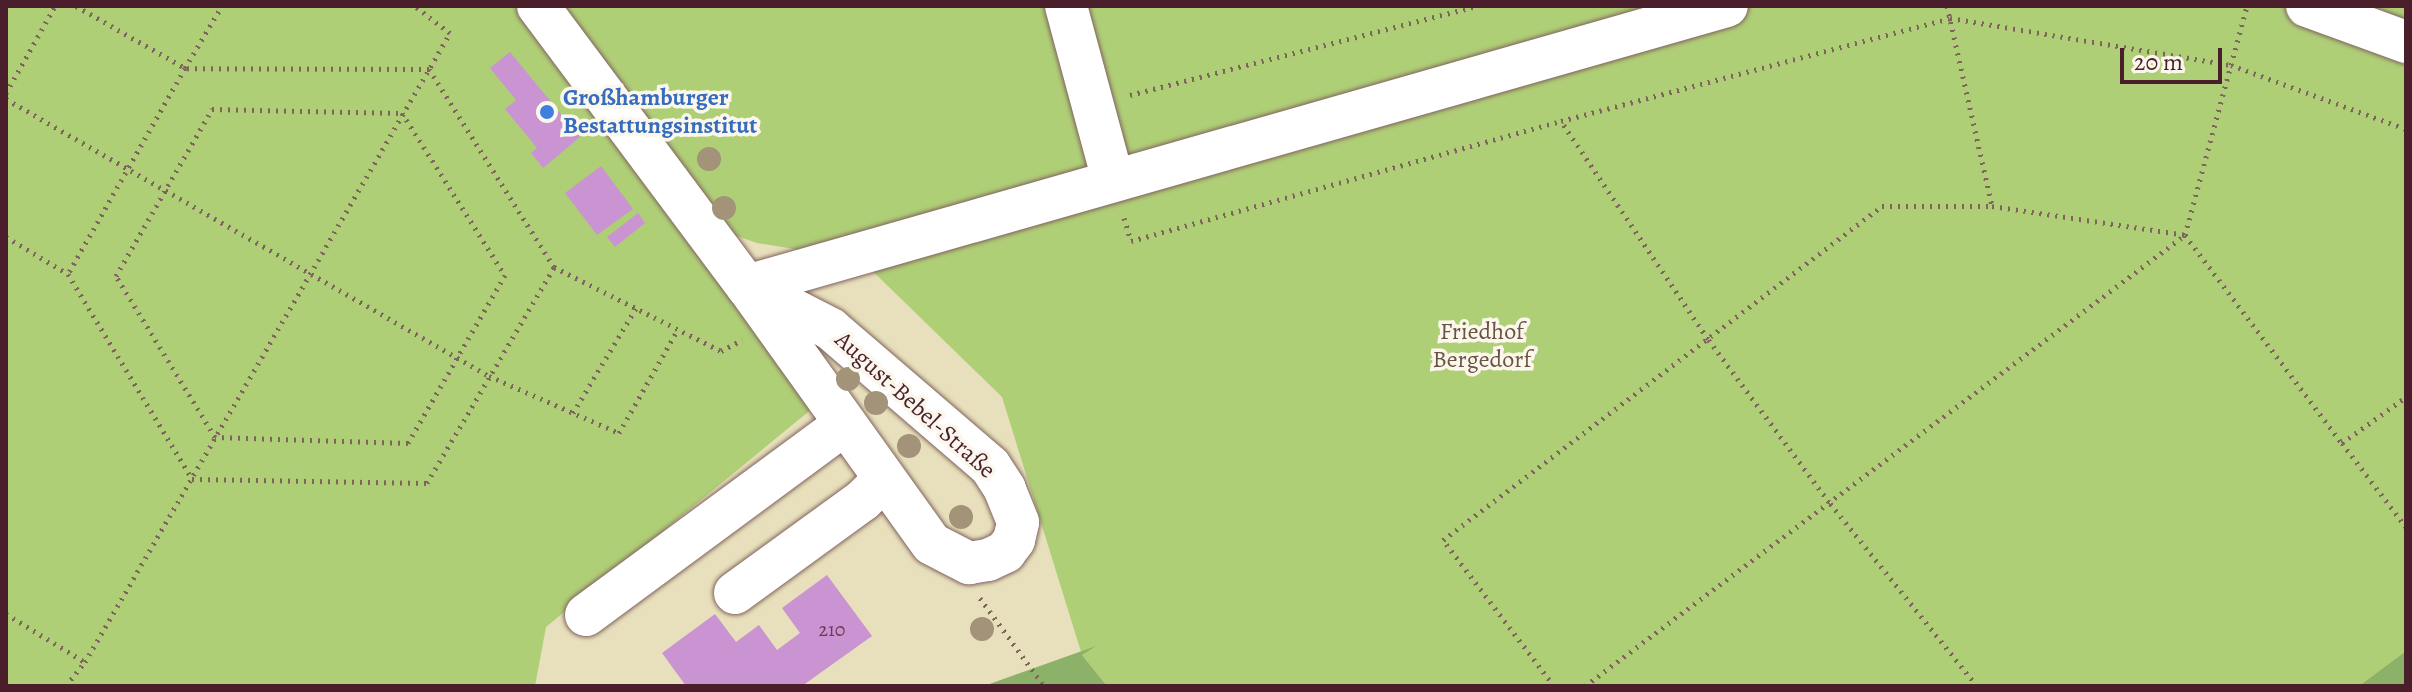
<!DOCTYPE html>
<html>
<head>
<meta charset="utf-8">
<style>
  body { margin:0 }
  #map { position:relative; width:2412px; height:692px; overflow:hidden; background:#e8e0bc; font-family:Alegreya,serif }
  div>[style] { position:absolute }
  .green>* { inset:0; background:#afcf77 }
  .forest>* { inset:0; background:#8bb268 }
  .building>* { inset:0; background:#ca93d1 }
  .path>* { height:5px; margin-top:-2.5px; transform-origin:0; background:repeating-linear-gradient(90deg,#81635e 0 2px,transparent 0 8px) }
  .roads { filter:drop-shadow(0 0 2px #81635e) drop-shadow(0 0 2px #81635e) }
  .minor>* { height:42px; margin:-21px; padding:0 21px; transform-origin:21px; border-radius:21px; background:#fff }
  .trees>* { width:24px; height:24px; margin:-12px; border-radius:50%; background:#a29379 }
  .dots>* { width:22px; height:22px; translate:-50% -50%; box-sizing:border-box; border:4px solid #fbf7ec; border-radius:50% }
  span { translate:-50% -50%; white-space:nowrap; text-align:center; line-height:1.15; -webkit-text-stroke:7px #fbf7ec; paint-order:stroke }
  .number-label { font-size:20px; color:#6a3c54 }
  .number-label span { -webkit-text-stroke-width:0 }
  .shop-label { font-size:24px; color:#366cbe; font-weight:700 }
  .left { translate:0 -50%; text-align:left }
  .park-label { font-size:24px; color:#685442 }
  .street-label { font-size:24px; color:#4a1f2b }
  .frame { position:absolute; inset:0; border:8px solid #4a1f2b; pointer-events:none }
  .scale { position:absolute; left:2120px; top:48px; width:102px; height:36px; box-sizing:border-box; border:4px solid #4a1f2b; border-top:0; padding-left:10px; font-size:24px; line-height:28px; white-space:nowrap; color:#4a1f2b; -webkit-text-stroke:6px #fbf7ec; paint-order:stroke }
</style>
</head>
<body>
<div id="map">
  <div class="green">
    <div style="clip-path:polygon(6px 6px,518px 6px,813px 408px,546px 627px,535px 686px,6px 686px)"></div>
    <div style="clip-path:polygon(558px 6px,2406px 6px,2406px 651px,2359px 686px,1107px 686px,1082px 655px,1002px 397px,855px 254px,819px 253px,757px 243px,725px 232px)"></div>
  </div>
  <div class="forest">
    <div style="clip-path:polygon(1096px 646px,1082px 655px,1107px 686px,984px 686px)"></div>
    <div style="clip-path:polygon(2406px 651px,2406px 686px,2359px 686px)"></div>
  </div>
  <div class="building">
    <div style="clip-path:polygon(510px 52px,580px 137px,543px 168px,531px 153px,537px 148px,505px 109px,516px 100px,490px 68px)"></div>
    <div style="clip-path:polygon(601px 166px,633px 209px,597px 235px,565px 193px)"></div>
    <div style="clip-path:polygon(638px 213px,645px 223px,615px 247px,607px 237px)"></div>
    <div style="clip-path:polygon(827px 575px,872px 636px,802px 686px,686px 686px,662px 653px,715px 614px,736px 642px,759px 625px,777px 650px,800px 633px,782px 608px)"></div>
  </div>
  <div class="path">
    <div style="left:76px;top:6px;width:125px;rotate:29.6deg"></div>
    <div style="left:185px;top:68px;width:72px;rotate:-59.2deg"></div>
    <div style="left:1947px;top:6px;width:205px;rotate:77.3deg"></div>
    <div style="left:6px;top:93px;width:100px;rotate:-60.6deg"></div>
    <div style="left:1130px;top:95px;width:358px;rotate:-14.4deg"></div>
    <div style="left:6px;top:99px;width:557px;rotate:29.83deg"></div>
    <div style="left:489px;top:376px;width:142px;rotate:23.7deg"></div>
    <div style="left:619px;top:433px;width:120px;rotate:-60.4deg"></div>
    <div style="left:212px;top:109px;width:190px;rotate:1.2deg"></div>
    <div style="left:402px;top:113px;width:192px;rotate:57.6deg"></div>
    <div style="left:505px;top:275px;width:194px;rotate:120deg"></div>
    <div style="left:408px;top:443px;width:193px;rotate:-178.2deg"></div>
    <div style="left:215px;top:437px;width:189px;rotate:-121.6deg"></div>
    <div style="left:116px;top:276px;width:193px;rotate:-60.1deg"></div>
    <div style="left:1124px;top:218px;width:24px;rotate:73deg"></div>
    <div style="left:1131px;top:241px;width:446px;rotate:-15.6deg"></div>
    <div style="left:6px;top:237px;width:72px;rotate:30.8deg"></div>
    <div style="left:68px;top:274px;width:240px;rotate:58.8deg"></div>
    <div style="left:192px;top:479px;width:235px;rotate:1deg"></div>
    <div style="left:427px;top:483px;width:251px;rotate:-59.5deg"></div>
    <div style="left:554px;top:267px;width:234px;rotate:-122.3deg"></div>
    <div style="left:429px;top:69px;width:244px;rotate:-179.8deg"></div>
    <div style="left:185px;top:68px;width:237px;rotate:119.6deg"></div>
    <div style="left:554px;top:267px;width:187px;rotate:26.7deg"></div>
    <div style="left:721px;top:351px;width:24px;rotate:-28deg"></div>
    <div style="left:573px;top:413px;width:122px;rotate:-59deg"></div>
    <div style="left:2342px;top:443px;width:106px;rotate:52.7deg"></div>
    <div style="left:980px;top:598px;width:109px;rotate:54deg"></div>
    <div style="left:6px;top:614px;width:92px;rotate:31.3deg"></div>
    <div style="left:66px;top:686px;width:31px;rotate:-52deg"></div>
    <div style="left:85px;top:662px;width:727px;rotate:-59.87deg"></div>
    <div style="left:450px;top:33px;width:44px;rotate:-142.4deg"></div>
    <div style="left:1554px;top:686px;width:183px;rotate:-127.2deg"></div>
    <div style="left:1443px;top:540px;width:552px;rotate:-37.26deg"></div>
    <div style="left:1882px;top:206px;width:110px"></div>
    <div style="left:1992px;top:206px;width:195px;rotate:8.5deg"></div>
    <div style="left:2185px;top:235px;width:261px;rotate:53deg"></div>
    <div style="left:2342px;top:443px;width:79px;rotate:-35.7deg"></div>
    <div style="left:1585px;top:686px;width:751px;rotate:-36.93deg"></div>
    <div style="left:2185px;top:235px;width:176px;rotate:-74.9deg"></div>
    <div style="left:2231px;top:65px;width:186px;rotate:20.1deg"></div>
    <div style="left:1977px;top:686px;width:236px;rotate:-128.8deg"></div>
    <div style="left:1829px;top:502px;width:203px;rotate:-126.6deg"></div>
    <div style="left:1708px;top:339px;width:263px;rotate:-124deg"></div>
    <div style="left:1561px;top:121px;width:402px;rotate:-14.8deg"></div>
    <div style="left:1950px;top:18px;width:285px;rotate:9.5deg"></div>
    <div style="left:2231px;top:65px;width:61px;rotate:-74.8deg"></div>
  </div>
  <div class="roads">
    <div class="minor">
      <div style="left:538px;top:6px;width:349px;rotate:53.3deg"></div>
      <div style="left:747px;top:286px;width:317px;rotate:54.4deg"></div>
      <div style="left:932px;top:544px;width:42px;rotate:27.2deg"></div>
      <div style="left:969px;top:563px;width:19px;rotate:-9deg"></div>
      <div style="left:988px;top:560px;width:19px;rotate:-25deg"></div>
      <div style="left:1005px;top:552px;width:15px;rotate:-53deg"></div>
      <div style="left:1014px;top:540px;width:18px;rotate:-77deg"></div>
      <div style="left:1018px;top:522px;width:35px;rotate:-112deg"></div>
      <div style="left:1005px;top:489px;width:27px;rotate:-123deg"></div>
      <div style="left:990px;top:466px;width:210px;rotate:-139.3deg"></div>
      <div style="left:831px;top:329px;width:94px;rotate:-152.9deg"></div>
      <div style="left:1066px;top:6px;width:180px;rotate:74.9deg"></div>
      <div style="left:2307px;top:6px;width:105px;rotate:20deg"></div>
      <div style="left:747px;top:286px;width:1019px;rotate:-15.95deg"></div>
      <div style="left:735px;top:593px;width:158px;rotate:-36deg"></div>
      <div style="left:863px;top:500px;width:30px;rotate:-45deg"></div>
      <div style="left:586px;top:615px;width:322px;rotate:-36.4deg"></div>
    </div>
  </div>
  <div class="trees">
    <div style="left:709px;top:159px"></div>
    <div style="left:724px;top:208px"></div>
    <div style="left:848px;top:379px"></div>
    <div style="left:876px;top:403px"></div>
    <div style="left:909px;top:446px"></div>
    <div style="left:961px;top:517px"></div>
    <div style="left:982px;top:629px"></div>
  </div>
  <div class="dots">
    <div style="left:547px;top:112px;background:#3f7fe0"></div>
  </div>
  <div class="number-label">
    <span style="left:832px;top:629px">210</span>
  </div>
  <div class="shop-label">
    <span class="left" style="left:563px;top:112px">Großhamburger<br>Bestattungsinstitut</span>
  </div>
  <div class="park-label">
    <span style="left:1482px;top:346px">Friedhof<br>Bergedorf</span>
  </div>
  <div class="street-label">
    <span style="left:915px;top:405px;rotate:42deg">August-Bebel-Straße</span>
  </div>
  <div class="frame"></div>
  <div class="scale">20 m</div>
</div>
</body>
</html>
